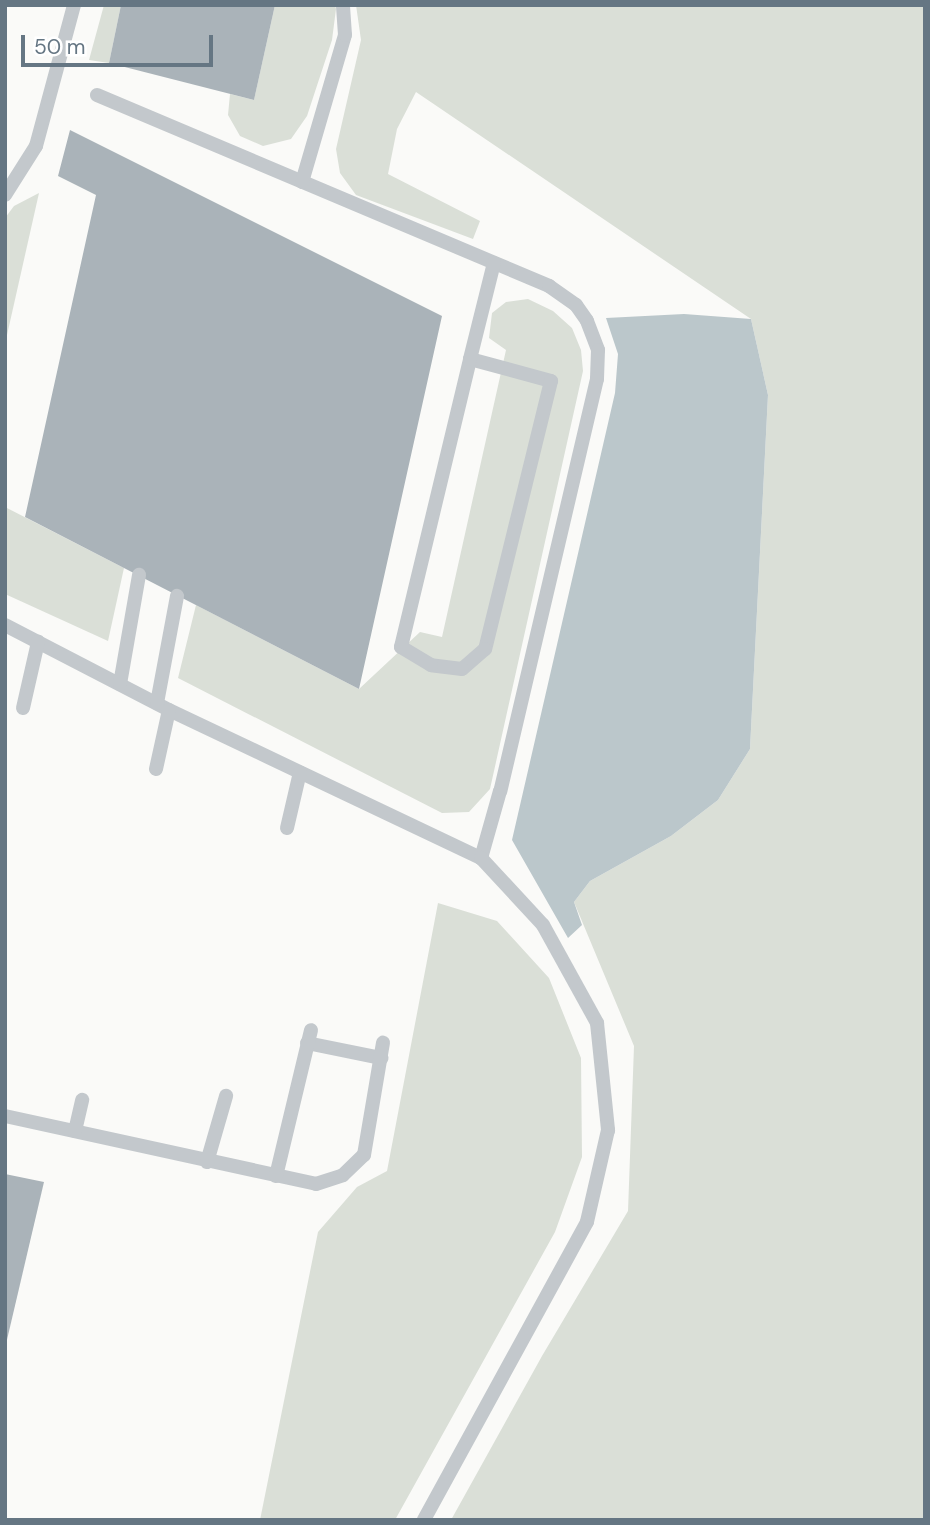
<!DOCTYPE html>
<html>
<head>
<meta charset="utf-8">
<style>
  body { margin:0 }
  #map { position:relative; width:930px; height:1525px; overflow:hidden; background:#fafaf8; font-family:"DM Sans",sans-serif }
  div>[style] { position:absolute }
  .green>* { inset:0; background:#dadfd7 }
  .water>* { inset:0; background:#bbc7cb }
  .building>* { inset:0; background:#aab3b9 }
  .service>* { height:14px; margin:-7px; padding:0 7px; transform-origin:7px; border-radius:7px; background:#c3c8cc }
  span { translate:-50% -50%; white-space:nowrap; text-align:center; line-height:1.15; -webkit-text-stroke:7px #fff; paint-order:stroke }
  .frame { position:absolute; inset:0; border:7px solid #657683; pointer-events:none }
  .scale { position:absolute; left:21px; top:35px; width:192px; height:32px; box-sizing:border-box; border:4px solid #657683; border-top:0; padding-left:9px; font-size:21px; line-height:24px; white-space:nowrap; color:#657683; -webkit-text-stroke:5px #fff; paint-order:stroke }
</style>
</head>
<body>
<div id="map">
  <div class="green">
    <div style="clip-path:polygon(104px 5px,121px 5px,109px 63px,89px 60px)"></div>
    <div style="clip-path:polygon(275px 5px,335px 5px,336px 9px,332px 40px,307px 116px,291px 139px,263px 146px,240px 136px,228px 115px,230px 94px,254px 100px)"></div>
    <div style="clip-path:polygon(356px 5px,925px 5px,925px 1520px,451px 1520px,542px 1356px,628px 1211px,634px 1046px,574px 902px,590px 881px,671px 836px,718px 800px,750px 749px,768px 395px,751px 319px,416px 92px,397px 129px,388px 174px,480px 221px,473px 239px,356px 195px,340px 173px,336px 149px,361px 40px)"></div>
    <div style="clip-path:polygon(39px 193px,5px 344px,5px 218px,14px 206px)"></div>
    <div style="clip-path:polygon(528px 299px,553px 311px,572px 328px,581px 350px,583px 371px,490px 789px,469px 812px,442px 813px,178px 678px,196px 605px,359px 689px,420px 632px,442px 637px,506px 350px,489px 338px,492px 313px,506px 302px)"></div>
    <div style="clip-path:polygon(5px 507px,124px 568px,108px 641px,5px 594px)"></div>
    <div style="clip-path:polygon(438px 903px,497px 921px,549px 978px,581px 1058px,582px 1157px,555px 1232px,395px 1520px,260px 1520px,318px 1232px,357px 1187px,387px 1171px)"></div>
  </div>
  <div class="water">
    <div style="clip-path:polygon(684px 314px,751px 319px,768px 395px,750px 749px,718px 800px,671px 836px,590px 881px,574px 902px,582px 925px,568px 938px,512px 840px,615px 393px,618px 354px,606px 318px)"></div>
  </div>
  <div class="building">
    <div style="clip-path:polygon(121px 5px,275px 5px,254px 100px,109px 63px)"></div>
    <div style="clip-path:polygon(70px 130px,442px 316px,359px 689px,25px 517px,96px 195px,58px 176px)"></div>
    <div style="clip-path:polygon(5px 1174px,44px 1182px,6px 1344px,5px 1344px)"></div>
  </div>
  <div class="service">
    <div style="left:97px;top:95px;width:491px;rotate:22.9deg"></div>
    <div style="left:549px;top:286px;width:33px;rotate:35deg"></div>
    <div style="left:576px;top:305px;width:19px;rotate:55deg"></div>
    <div style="left:587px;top:321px;width:31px;rotate:69deg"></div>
    <div style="left:598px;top:350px;width:29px;rotate:92deg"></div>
    <div style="left:597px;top:379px;width:423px;rotate:103.2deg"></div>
    <div style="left:500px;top:791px;width:70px;rotate:105.8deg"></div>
    <div style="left:302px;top:182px;width:153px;rotate:-73.7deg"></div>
    <div style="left:345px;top:35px;width:30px;rotate:-94deg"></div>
    <div style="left:5px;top:195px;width:58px;rotate:-57.7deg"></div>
    <div style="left:36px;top:146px;width:146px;rotate:-74.9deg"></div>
    <div style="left:470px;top:359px;width:84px;rotate:15.2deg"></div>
    <div style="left:551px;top:381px;width:276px;rotate:103.8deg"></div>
    <div style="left:485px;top:649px;width:30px;rotate:139deg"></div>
    <div style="left:462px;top:669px;width:31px;rotate:-173deg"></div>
    <div style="left:431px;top:665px;width:35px;rotate:-149deg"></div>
    <div style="left:401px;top:647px;width:296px;rotate:-76.5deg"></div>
    <div style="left:470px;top:359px;width:99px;rotate:-76deg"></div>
    <div style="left:5px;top:625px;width:185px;rotate:27.4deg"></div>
    <div style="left:169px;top:710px;width:345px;rotate:25.4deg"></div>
    <div style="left:481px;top:858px;width:91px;rotate:47.2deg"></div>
    <div style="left:543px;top:925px;width:112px;rotate:61.1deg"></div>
    <div style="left:597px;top:1023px;width:108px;rotate:84.1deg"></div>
    <div style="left:608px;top:1130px;width:94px;rotate:102.9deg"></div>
    <div style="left:587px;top:1222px;width:340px;rotate:118.7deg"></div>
    <div style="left:120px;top:684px;width:111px;rotate:-80.1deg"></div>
    <div style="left:157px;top:703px;width:109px;rotate:-79.4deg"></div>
    <div style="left:23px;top:708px;width:68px;rotate:-77.2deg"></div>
    <div style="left:156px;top:769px;width:60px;rotate:-77.6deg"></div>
    <div style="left:287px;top:828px;width:57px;rotate:-76.9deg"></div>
    <div style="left:307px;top:1043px;width:76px;rotate:11.5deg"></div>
    <div style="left:5px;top:1116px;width:318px;rotate:12.3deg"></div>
    <div style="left:316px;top:1184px;width:28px;rotate:-18deg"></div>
    <div style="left:343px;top:1175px;width:29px;rotate:-44deg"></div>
    <div style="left:364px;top:1155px;width:114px;rotate:-80.4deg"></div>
    <div style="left:75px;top:1131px;width:32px;rotate:-77deg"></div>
    <div style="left:207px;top:1162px;width:69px;rotate:-73.9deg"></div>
    <div style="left:276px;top:1176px;width:150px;rotate:-76.5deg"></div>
  </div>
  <div class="frame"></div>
  <div class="scale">50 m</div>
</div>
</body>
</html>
